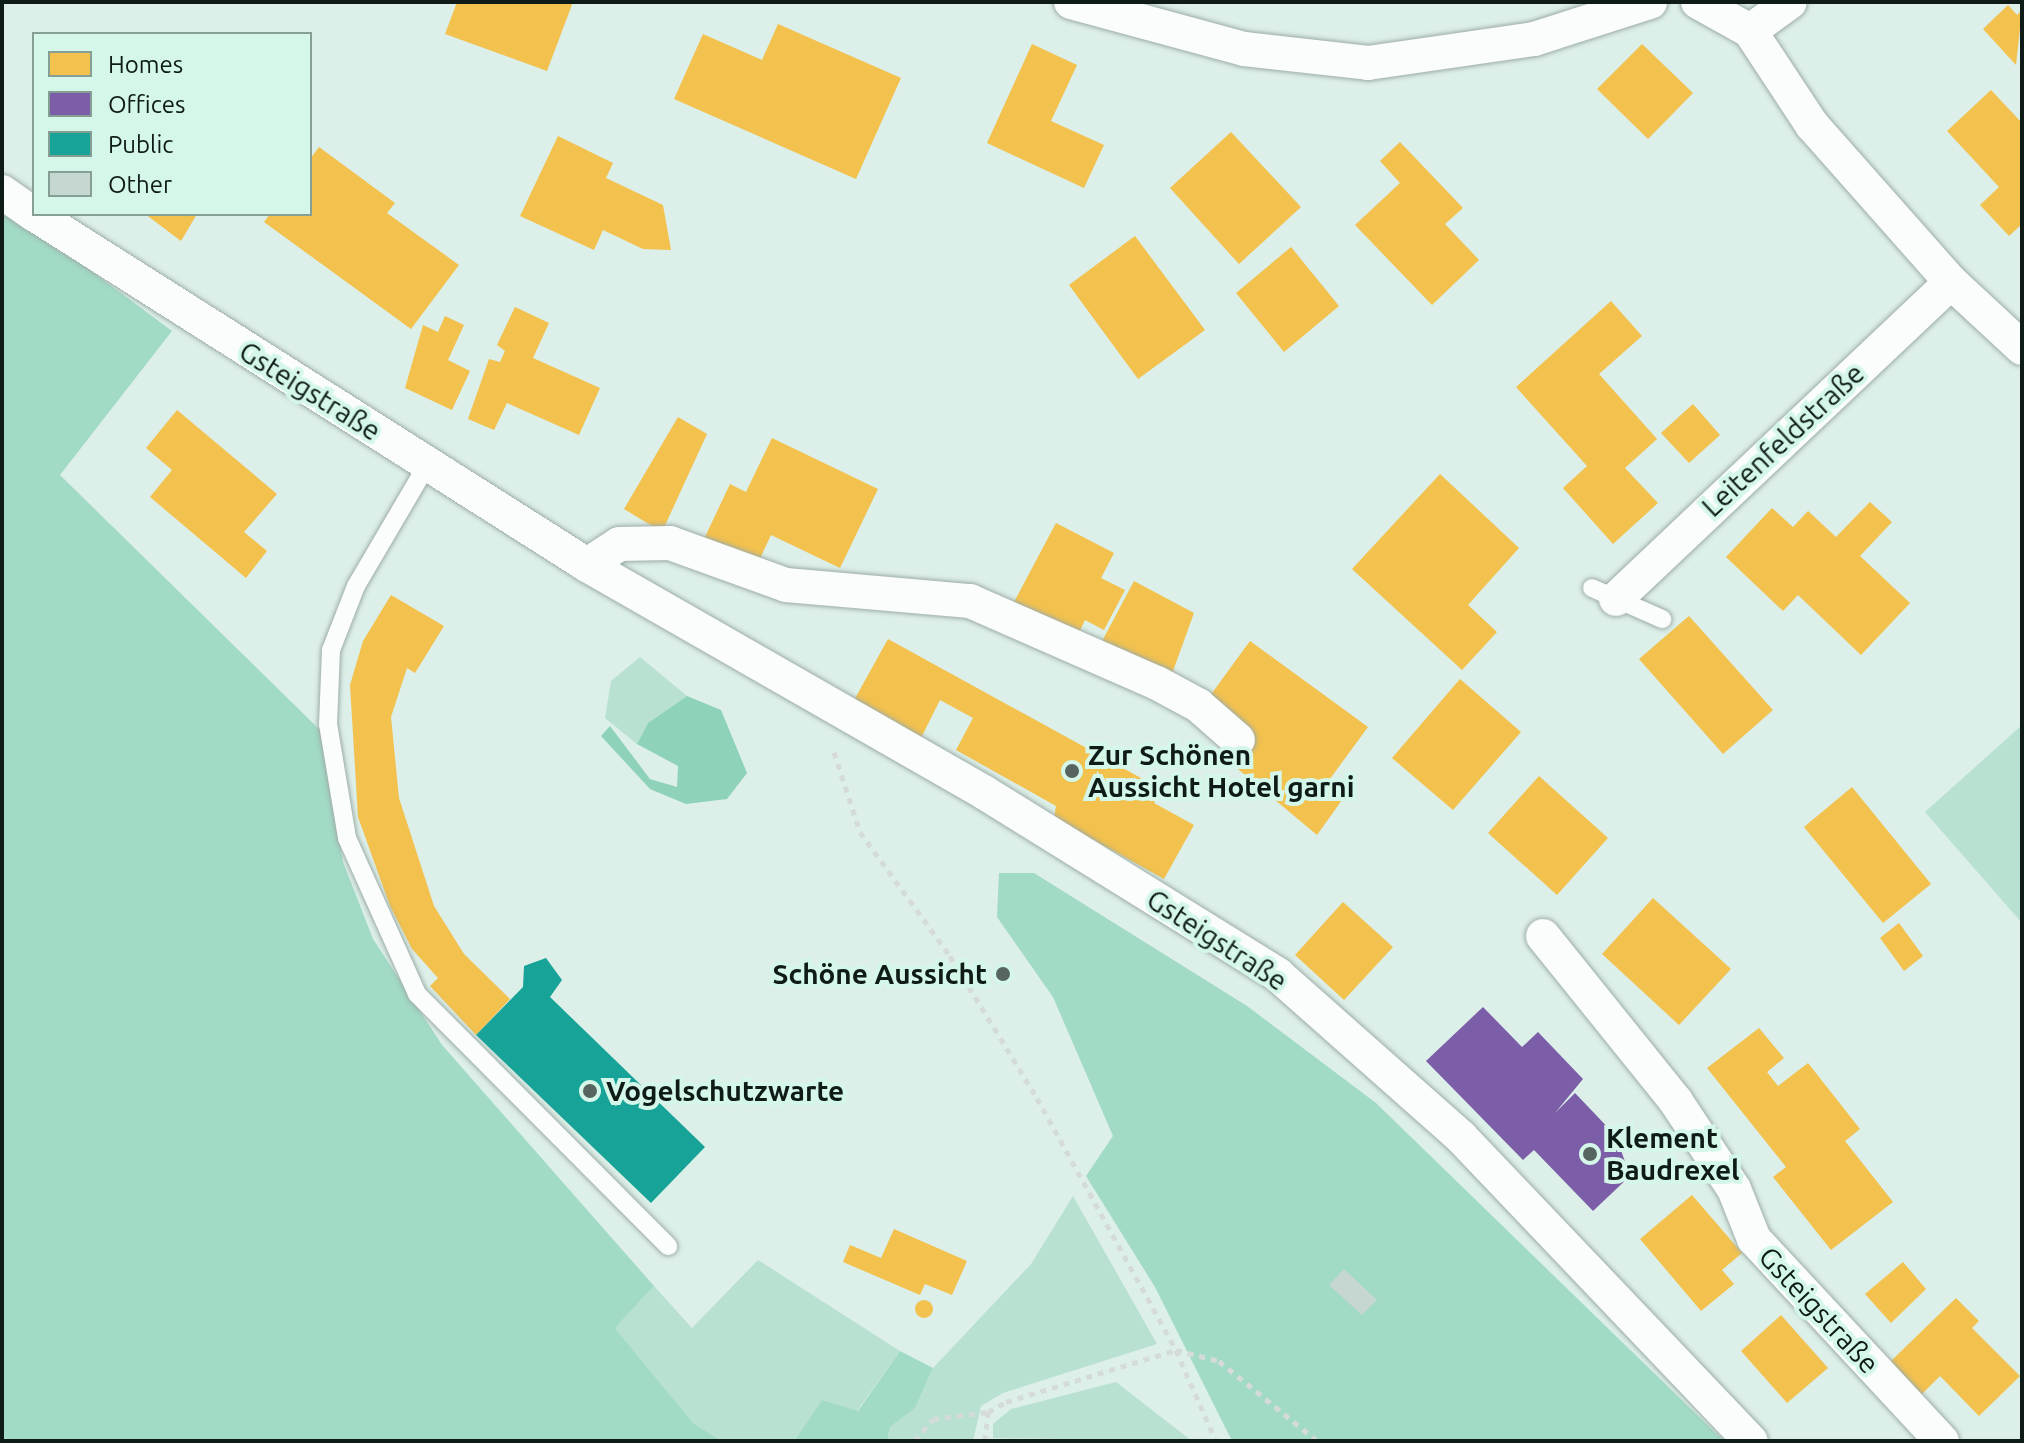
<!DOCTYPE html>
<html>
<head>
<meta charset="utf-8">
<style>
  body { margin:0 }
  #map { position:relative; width:2024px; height:1443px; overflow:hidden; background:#dcefe8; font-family:Ubuntu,sans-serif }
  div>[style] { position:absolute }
  .green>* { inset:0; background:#b9e1d2 }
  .forest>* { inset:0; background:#a1dac5 }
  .water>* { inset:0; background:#8ed2ba }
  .homes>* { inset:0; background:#f2c14e }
  .round { border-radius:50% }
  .offices>* { inset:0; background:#7b5ea7 }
  .public>* { inset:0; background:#17a398 }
  .building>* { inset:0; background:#c6d6d0 }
  .path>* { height:5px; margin-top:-2.5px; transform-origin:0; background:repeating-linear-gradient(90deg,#d5dbd9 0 6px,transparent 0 12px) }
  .roads { filter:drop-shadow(0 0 2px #9eaca7) drop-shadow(0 0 2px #9eaca7) }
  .lane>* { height:18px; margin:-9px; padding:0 9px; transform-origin:9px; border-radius:9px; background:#fafdfc }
  .street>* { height:34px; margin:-17px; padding:0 17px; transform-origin:17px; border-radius:17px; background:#fafdfc }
  .dots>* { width:22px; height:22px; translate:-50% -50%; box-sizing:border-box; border:4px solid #d4f7e9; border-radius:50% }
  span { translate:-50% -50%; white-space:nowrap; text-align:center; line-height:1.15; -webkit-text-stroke:8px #d4f7e9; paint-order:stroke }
  .street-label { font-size:28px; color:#0e1b16 }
  .poi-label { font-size:28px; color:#0e1b16; font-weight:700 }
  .left { translate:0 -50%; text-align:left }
  .right { translate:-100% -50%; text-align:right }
  .frame { position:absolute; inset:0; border:4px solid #0e1b16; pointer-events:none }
  .legend { position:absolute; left:32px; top:32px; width:280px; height:184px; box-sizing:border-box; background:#d4f7e9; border:2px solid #859f95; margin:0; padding:10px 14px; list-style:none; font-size:24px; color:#0e1b16 }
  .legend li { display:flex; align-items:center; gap:16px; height:40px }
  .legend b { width:40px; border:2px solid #859f95 }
</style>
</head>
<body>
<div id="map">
  <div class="green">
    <div style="clip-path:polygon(640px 657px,687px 696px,648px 723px,637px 744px,605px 718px,611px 681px)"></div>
    <div style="clip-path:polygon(2022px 725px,2022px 923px,1925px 812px)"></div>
    <div style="clip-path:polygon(1073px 1196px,1157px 1344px,1003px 1393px,981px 1406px,973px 1441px,887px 1441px,890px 1427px,915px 1408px,933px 1368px,1031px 1264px)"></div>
    <div style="clip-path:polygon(758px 1260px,900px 1351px,857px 1411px,822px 1400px,794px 1441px,722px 1441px,693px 1423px,615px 1328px,654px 1286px,692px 1328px)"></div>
    <div style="clip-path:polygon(1116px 1382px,1192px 1441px,993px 1438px,993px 1424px,1011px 1409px)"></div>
  </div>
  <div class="forest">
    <div style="clip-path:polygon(2px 205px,172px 331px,60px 475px,321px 731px,343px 862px,373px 939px,442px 1045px,654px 1286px,615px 1328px,693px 1423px,722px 1441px,2px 1441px)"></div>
    <div style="clip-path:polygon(999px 873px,1034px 873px,1247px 1006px,1376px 1103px,1724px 1441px,1232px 1441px,1155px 1287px,1086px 1176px,1113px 1136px,1053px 997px,997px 917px)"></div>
    <div style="clip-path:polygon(900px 1351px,933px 1368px,915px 1408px,890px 1427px,887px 1441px,794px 1441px,822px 1400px,858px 1411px)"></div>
  </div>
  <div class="water">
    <div style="clip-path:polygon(687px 696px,721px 710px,747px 773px,727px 799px,686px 804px,650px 789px,601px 736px,610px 726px,650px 779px,677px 787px,678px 766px,637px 744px,648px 723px)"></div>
  </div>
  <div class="homes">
    <div style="clip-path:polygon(457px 2px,573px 2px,547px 71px,445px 34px)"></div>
    <div style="clip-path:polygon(2008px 5px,2017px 15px,2022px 10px,2016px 65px,1983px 29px)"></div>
    <div style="clip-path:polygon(778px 24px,901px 78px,856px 179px,674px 99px,703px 34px,762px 60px)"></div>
    <div style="clip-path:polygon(1032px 44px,1077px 65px,1051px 121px,1104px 145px,1084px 188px,987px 143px)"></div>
    <div style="clip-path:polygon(1642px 44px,1693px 93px,1648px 139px,1597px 89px)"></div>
    <div style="clip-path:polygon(1991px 90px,2022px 123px,2022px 224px,2009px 236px,1980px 205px,1999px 187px,1947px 131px)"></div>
    <div style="clip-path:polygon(1231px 132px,1301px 207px,1239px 264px,1170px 188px)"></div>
    <div style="clip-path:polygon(558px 136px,613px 163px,606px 178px,663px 205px,671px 250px,643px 249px,603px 230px,594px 250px,520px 216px)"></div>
    <div style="clip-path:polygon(1400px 142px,1463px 208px,1445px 224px,1479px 260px,1432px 305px,1355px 225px,1400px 183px,1380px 161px)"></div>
    <div style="clip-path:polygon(319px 147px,395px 203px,387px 213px,459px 265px,411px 329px,264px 222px,270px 214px,310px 214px,310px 159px)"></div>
    <div style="clip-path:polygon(145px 214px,197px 214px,181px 241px)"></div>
    <div style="clip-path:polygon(1135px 236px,1205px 330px,1138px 379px,1069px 285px)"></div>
    <div style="clip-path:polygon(1291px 247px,1339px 306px,1284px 352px,1236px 293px)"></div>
    <div style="clip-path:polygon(1611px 301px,1642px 336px,1599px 374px,1657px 439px,1625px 468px,1658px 503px,1613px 544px,1563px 488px,1587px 466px,1516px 387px)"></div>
    <div style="clip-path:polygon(515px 307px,549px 323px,533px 358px,600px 388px,579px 435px,507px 403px,494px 430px,468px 419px,489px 359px,500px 362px,505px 351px,497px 345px)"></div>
    <div style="clip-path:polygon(445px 316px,464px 325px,448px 360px,470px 371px,452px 410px,405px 388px,423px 325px,438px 332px)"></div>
    <div style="clip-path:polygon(1693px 404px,1720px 435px,1689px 463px,1661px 433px)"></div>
    <div style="clip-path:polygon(177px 410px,277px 494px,244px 532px,267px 551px,246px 578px,150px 497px,172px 470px,146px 448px)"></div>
    <div style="clip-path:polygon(678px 417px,707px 434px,662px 532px,624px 509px)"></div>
    <div style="clip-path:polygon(772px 438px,878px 489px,840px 568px,771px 535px,757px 565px,704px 539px,730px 484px,746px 492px)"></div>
    <div style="clip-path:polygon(1440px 474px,1519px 548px,1468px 605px,1497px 632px,1462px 670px,1352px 569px)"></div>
    <div style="clip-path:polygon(1870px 502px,1892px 522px,1860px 556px,1910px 603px,1861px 655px,1798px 595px,1783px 611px,1726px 557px,1772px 508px,1793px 527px,1808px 511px,1836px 537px)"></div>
    <div style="clip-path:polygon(1056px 523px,1114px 553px,1101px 578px,1125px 590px,1104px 630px,1085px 620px,1078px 635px,1014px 602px)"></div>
    <div style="clip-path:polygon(1134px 581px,1194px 613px,1169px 682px,1100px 645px)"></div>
    <div style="clip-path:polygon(391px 595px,444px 626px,415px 673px,407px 668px,391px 717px,399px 798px,434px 906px,464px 954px,510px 999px,476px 1035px,430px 986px,438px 978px,412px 949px,390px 906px,358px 817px,350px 685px,363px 641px)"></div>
    <div style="clip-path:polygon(1689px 616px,1773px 710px,1723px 754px,1639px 659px)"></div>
    <div style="clip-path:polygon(888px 639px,1161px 789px,1154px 803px,1194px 825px,1164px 879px,1054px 818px,1056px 806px,956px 750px,973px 718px,940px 700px,920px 740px,853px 702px)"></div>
    <div style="clip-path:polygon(1250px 641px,1368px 727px,1324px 787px,1342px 800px,1317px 835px,1232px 764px,1251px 738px,1204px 704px)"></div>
    <div style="clip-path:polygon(1460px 679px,1521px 732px,1453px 810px,1392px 758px)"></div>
    <div style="clip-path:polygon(1539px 776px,1608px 838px,1557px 895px,1488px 833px)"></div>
    <div style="clip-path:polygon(1852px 787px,1931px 884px,1883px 923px,1804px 827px)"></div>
    <div style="clip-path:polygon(1653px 898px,1731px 969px,1679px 1025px,1602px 954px)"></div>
    <div style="clip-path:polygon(1343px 902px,1393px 947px,1344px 1000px,1295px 955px)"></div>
    <div style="clip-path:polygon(1899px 923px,1923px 956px,1904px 971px,1880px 938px)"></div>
    <div style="clip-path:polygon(1759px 1028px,1784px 1058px,1767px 1072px,1778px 1086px,1808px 1063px,1860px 1129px,1845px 1141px,1893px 1202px,1831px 1250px,1773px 1177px,1786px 1167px,1707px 1068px)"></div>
    <div style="clip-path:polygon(1692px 1195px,1742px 1253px,1722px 1270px,1734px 1284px,1701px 1311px,1640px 1239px)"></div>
    <div style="clip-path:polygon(894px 1229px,967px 1261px,952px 1295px,925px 1284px,920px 1295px,843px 1262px,850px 1245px,881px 1258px)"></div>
    <div style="clip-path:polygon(1903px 1262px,1926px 1289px,1891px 1323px,1865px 1294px)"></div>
    <div style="clip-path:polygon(1956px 1298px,1979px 1321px,1972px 1328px,2020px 1376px,1979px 1416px,1940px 1376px,1922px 1394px,1890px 1362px)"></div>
    <div class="round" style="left:915px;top:1300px;width:18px;height:18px"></div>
    <div style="clip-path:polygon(1781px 1315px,1828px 1368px,1787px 1403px,1741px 1351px)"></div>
  </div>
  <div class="offices">
    <div style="clip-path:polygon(1483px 1007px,1522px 1047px,1538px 1032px,1583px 1079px,1555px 1113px,1575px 1093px,1616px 1136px,1630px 1176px,1593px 1211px,1534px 1150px,1523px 1160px,1426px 1061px)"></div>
  </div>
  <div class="public">
    <div style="clip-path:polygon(546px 958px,562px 980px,550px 997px,705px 1147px,651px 1203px,476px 1035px,523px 987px,524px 966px)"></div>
  </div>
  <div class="building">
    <div style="clip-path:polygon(1344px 1269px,1377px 1300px,1362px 1315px,1329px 1285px)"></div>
  </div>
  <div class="path">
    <div style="left:834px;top:752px;width:84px;rotate:72deg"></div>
    <div style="left:860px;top:832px;width:153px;rotate:54deg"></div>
    <div style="left:950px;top:956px;width:167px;rotate:58.5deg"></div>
    <div style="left:1037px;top:1098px;width:288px;rotate:61.1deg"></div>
    <div style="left:1176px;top:1350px;width:99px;rotate:66.3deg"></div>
    <div style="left:915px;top:1441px;width:28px;rotate:-51deg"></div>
    <div style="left:933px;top:1419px;width:55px;rotate:-7.3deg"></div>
    <div style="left:985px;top:1441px;width:29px;rotate:-84deg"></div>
    <div style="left:988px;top:1412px;width:21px;rotate:-29deg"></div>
    <div style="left:1006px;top:1402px;width:178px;rotate:-17deg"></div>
    <div style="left:1176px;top:1350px;width:44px;rotate:14.3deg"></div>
    <div style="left:1219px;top:1361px;width:127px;rotate:39.2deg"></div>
  </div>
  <div class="roads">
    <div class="lane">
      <div style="left:427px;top:465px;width:140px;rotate:120.4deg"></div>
      <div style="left:356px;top:586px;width:69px;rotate:111.3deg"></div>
      <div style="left:331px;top:650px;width:74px;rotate:92.3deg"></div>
      <div style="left:328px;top:724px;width:116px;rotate:80.5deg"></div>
      <div style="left:347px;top:838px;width:171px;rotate:65.8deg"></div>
      <div style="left:417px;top:994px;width:356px;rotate:45.1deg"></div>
      <div style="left:1592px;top:588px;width:77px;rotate:23.9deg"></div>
    </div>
    <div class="street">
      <div style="left:1071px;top:2px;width:179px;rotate:15.2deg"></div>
      <div style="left:1244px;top:49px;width:125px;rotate:6.4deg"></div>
      <div style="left:1368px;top:63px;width:168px;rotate:-8.2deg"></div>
      <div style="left:1534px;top:39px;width:122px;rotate:-17.7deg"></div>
      <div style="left:1698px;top:2px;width:60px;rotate:29.1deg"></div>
      <div style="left:1750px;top:31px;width:113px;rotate:56.6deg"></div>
      <div style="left:1812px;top:125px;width:210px;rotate:48.5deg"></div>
      <div style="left:1951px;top:282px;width:97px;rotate:42.9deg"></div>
      <div style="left:1750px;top:31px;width:49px;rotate:-35.9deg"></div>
      <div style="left:2px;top:192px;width:39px;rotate:35deg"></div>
      <div style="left:34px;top:214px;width:655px;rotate:32.4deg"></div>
      <div style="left:587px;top:565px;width:459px;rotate:29.8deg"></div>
      <div style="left:985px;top:793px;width:345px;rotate:31.8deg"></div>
      <div style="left:1278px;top:975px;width:244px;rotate:41.5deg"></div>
      <div style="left:1461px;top:1137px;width:420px;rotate:46.4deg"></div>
      <div style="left:587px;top:565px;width:38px;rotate:-33deg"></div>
      <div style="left:619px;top:544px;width:51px;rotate:-1.1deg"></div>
      <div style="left:670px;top:543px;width:123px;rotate:19.9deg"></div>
      <div style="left:786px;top:585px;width:185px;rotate:5deg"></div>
      <div style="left:970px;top:601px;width:204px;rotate:23.7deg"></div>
      <div style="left:1157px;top:683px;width:47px;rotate:28.2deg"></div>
      <div style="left:1198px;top:705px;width:53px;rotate:41.2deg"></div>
      <div style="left:1616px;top:599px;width:461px;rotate:-43.4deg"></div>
      <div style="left:1543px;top:936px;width:211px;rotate:51.2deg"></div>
      <div style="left:1675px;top:1100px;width:107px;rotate:56.5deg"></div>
      <div style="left:1734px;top:1189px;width:54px;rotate:68.2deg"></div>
      <div style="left:1754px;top:1239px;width:276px;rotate:47.1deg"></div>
    </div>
  </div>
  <div class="dots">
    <div style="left:1072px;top:771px;background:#566560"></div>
    <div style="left:1003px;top:974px;background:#566560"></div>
    <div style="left:590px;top:1091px;background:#566560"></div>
    <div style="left:1590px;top:1154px;background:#566560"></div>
  </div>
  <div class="street-label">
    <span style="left:310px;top:391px;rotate:32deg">Gsteigstraße</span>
    <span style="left:1783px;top:440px;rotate:-43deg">Leitenfeldstraße</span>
    <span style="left:1217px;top:940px;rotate:33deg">Gsteigstraße</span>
    <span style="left:1819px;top:1310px;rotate:47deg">Gsteigstraße</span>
  </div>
  <div class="poi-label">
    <span class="left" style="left:1088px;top:771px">Zur Schönen<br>Aussicht Hotel garni</span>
    <span class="right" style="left:987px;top:974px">Schöne Aussicht</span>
    <span class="left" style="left:606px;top:1091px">Vogelschutzwarte</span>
    <span class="left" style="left:1606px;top:1154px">Klement<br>Baudrexel</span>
  </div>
  <div class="frame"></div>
  <ul class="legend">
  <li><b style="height:22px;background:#f2c14e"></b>Homes</li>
  <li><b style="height:22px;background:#7b5ea7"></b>Offices</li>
  <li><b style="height:22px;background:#17a398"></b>Public</li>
  <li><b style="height:22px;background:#c6d6d0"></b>Other</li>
  </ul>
</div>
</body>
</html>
